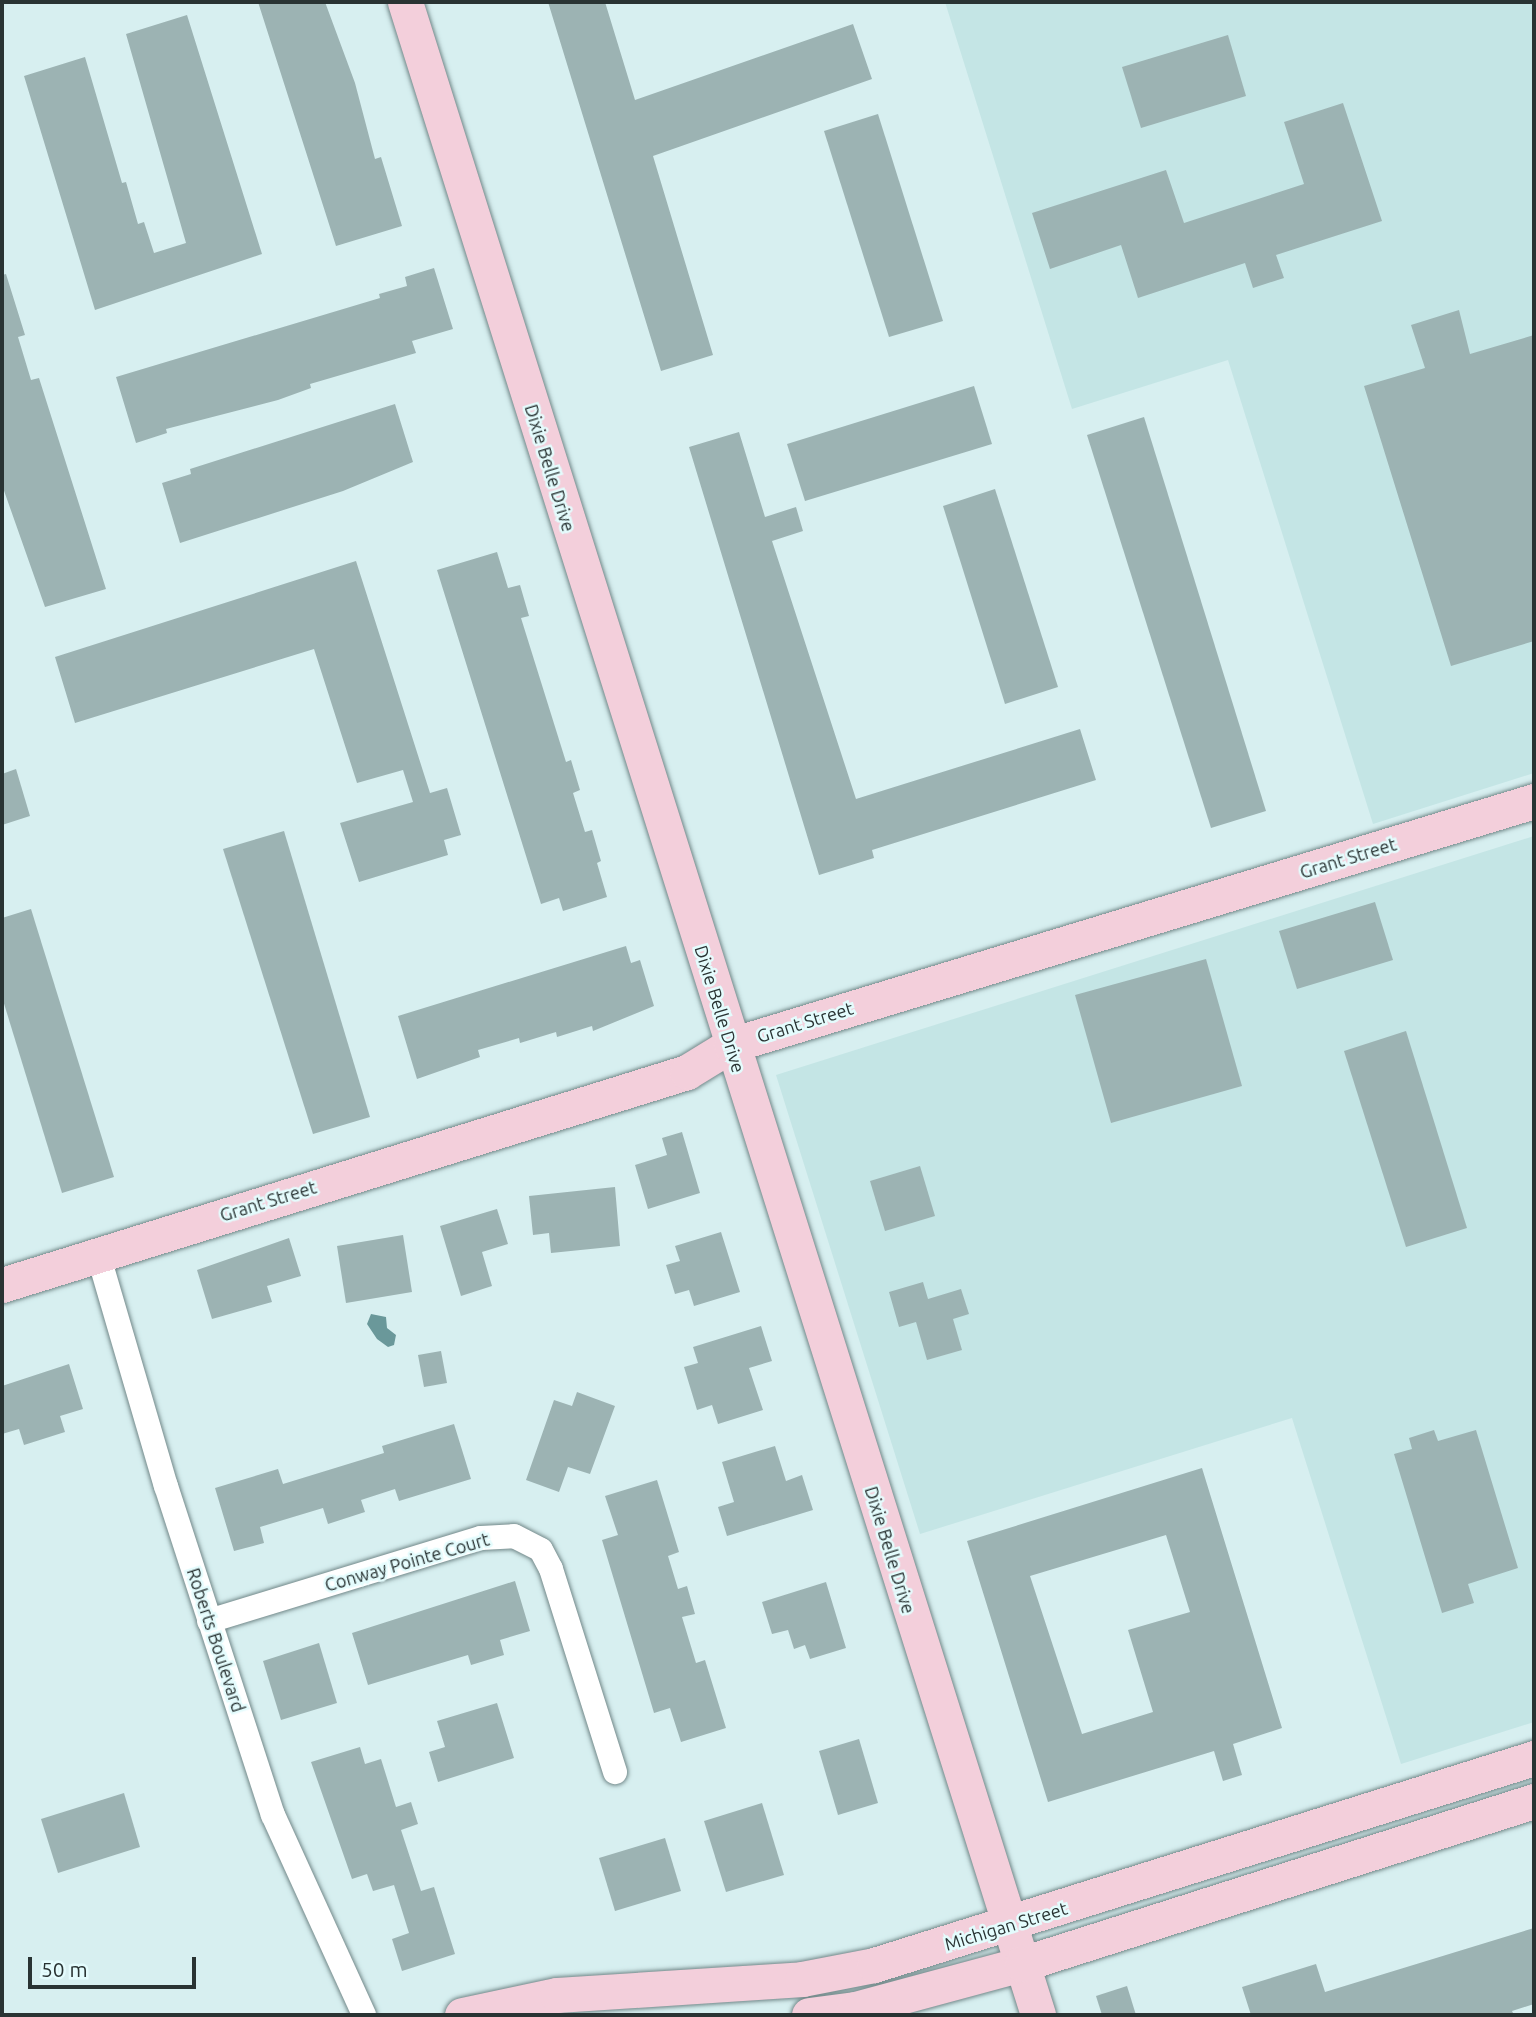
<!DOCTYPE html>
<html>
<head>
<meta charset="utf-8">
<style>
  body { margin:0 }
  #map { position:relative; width:1536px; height:2017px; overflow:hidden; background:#d7eff0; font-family:Ubuntu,sans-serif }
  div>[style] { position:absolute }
  .built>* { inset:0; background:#c4e5e5 }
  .water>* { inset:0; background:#6a989a }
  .building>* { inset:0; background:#9cb3b3 }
  .roads { filter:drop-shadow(0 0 2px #728889) drop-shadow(0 0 2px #728889) }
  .street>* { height:24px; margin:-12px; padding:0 12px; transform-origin:12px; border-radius:12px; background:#fff }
  .secondary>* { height:35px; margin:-17.5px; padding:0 17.5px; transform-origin:17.5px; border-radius:17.5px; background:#f3cfdb }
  span { translate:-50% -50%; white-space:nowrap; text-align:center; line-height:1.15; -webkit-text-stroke:5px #e4fcfd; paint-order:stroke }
  .street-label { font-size:18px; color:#293333 }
  .frame { position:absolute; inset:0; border:4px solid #293333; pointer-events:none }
  .scale { position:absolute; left:28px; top:1957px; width:168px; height:32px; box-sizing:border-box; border:4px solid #293333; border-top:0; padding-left:9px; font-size:21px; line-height:24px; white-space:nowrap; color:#293333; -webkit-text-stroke:5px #e4fcfd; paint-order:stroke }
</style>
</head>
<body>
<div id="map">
  <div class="built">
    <div style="clip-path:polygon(945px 2px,1534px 2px,1534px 773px,1373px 824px,1228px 360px,1072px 409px)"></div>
    <div style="clip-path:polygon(1534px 836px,1534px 1722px,1401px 1764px,1292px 1418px,920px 1534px,776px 1075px)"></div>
  </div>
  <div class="water">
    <div style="clip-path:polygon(371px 1314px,386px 1317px,387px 1328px,396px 1335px,394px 1345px,388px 1347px,377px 1339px,367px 1324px)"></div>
  </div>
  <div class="building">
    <div style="clip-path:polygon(258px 2px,325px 2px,355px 83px,375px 159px,381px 157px,402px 226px,336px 246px)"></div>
    <div style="clip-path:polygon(548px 2px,605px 2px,635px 100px,853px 24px,872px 79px,653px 156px,713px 355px,661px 371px)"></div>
    <div style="clip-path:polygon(187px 15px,262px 254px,95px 310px,24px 76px,85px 57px,122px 183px,126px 182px,138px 224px,144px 222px,154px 253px,186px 243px,126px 34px)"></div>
    <div style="clip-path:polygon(1228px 35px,1246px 96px,1141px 128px,1122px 67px)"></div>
    <div style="clip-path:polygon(1343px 103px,1382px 221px,1276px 255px,1284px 278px,1253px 288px,1245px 263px,1138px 298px,1121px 245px,1050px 269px,1032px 213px,1166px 170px,1184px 223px,1304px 184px,1284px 122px)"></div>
    <div style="clip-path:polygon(878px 114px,943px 321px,889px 337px,824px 131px)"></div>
    <div style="clip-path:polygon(434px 268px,453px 329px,412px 341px,416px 353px,310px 384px,311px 388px,278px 400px,166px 429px,167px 433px,136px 443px,116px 377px,380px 298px,379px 294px,407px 286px,405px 277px)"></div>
    <div style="clip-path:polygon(6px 274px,25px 335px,18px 337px,31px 380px,39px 378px,106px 589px,45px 607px,2px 485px,2px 275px)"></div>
    <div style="clip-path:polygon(1459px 310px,1470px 354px,1534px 335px,1534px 641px,1451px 666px,1364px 386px,1425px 368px,1411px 325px)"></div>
    <div style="clip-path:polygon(974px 386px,992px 444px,805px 501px,787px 444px)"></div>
    <div style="clip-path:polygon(395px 404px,413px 462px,343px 491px,180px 543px,162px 483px,191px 474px,190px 469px)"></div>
    <div style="clip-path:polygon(1144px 417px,1266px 811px,1211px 828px,1087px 435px)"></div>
    <div style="clip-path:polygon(739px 432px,765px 517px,796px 507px,803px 531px,772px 541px,856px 799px,1080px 729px,1096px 780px,872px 850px,874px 858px,819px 875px,689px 447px)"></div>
    <div style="clip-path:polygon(995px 489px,1058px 687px,1005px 704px,943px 506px)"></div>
    <div style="clip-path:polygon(497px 552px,508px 588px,520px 585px,529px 616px,521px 618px,566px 762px,571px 760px,580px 790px,573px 793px,585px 832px,592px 830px,601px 861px,597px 863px,607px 897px,563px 911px,559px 898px,541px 904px,437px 570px)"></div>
    <div style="clip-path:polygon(356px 561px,430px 793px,447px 788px,461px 835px,444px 840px,448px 855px,359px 882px,340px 823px,413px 802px,403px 770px,357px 783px,314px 649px,75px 723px,55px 657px)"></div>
    <div style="clip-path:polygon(16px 769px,30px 816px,2px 825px,2px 774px)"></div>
    <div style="clip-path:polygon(284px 831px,370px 1117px,313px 1134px,223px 849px)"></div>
    <div style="clip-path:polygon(1375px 902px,1393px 960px,1297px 989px,1279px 931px)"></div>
    <div style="clip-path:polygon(31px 909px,114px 1177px,62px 1193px,2px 997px,2px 918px)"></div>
    <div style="clip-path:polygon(626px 946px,631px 963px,640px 960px,654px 1006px,593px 1031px,592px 1026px,557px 1037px,556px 1032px,520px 1043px,519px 1038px,478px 1050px,480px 1057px,417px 1079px,398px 1016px)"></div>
    <div style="clip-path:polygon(1206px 959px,1242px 1086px,1111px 1123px,1075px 995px)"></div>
    <div style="clip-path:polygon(1406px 1031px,1467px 1228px,1406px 1247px,1344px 1051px)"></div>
    <div style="clip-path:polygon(682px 1132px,700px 1193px,648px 1209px,635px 1165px,667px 1155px,662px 1138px)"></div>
    <div style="clip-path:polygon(920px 1166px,935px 1216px,885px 1231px,870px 1181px)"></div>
    <div style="clip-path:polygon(615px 1187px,620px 1246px,551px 1253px,549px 1233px,533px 1235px,529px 1196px)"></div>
    <div style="clip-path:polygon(497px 1209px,508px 1244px,482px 1252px,492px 1286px,461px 1296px,440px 1226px)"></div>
    <div style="clip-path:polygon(721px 1232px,740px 1292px,694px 1306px,689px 1290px,675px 1294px,666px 1265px,680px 1261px,675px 1246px)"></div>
    <div style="clip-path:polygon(403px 1235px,412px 1292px,346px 1303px,337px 1246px)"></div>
    <div style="clip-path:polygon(289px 1238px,301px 1276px,267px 1286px,272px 1302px,212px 1319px,197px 1270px)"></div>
    <div style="clip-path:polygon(923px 1282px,928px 1299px,961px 1289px,969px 1314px,953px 1319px,962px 1350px,927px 1360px,916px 1322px,899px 1327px,889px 1292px)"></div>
    <div style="clip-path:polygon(761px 1326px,772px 1361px,749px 1368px,763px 1410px,718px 1424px,712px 1405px,697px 1410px,684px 1367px,698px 1363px,693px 1347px)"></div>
    <div style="clip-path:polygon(441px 1351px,447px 1383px,424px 1387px,418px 1355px)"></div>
    <div style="clip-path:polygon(69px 1364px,83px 1409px,60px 1416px,65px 1432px,24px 1445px,19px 1429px,2px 1434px,2px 1386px)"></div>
    <div style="clip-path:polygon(577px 1392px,615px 1406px,590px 1474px,568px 1467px,559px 1492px,526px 1480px,554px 1400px,572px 1406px)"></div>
    <div style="clip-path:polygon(454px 1424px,471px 1479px,399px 1501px,395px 1489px,361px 1500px,365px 1512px,328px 1524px,323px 1508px,260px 1527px,264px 1543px,234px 1551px,215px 1488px,278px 1469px,283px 1484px,384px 1453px,382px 1446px)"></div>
    <div style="clip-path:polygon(1434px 1430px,1438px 1441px,1476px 1430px,1518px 1568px,1468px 1584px,1474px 1603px,1442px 1613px,1394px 1454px,1412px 1449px,1409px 1438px)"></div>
    <div style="clip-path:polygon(775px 1446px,786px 1481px,802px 1475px,813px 1510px,727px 1536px,718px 1507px,734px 1502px,722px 1462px)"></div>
    <div style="clip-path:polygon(evenodd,1202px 1468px,1282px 1728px,1233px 1744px,1242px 1775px,1223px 1781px,1214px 1751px,1048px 1802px,967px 1541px,1202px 1468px,1166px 1535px,1190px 1612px,1128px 1630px,1153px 1712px,1082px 1734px,1030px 1576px,1166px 1535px)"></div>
    <div style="clip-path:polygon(657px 1480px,679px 1552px,668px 1556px,678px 1589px,687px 1586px,695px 1614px,682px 1617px,696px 1663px,705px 1660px,726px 1728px,681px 1742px,670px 1708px,654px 1713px,602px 1540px,618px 1535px,605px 1496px)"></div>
    <div style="clip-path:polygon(515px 1581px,530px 1631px,500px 1640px,504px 1655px,471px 1665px,468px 1655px,368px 1685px,352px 1633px)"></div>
    <div style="clip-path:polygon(826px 1582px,846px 1648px,810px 1659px,805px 1645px,794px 1649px,788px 1630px,772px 1634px,762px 1602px)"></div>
    <div style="clip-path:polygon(319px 1643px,337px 1703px,281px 1720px,263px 1661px)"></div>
    <div style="clip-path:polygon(497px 1703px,514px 1758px,438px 1782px,429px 1752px,445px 1747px,437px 1721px)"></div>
    <div style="clip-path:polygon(859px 1739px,878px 1803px,838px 1815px,819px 1751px)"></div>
    <div style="clip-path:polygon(360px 1747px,365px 1764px,381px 1759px,396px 1807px,411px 1802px,418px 1824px,401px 1830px,421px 1891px,434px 1887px,455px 1954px,402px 1971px,392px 1939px,409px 1933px,394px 1885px,373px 1891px,367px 1874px,352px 1879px,311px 1762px)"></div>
    <div style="clip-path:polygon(124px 1793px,140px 1847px,58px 1873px,41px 1819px)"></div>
    <div style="clip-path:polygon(762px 1803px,784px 1875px,726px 1892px,704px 1821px)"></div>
    <div style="clip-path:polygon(665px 1838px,681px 1891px,615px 1911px,599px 1858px)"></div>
    <div style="clip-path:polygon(1534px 1928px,1534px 2004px,1512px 2011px,1514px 2015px,1251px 2015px,1242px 1987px,1316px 1964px,1325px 1992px)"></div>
    <div style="clip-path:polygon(1127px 1986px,1136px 2015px,1102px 2015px,1096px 1996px)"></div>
  </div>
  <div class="roads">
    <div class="street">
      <div style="left:98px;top:1254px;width:242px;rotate:73.7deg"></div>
      <div style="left:166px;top:1486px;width:346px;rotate:72deg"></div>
      <div style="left:273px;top:1815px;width:220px;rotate:65.5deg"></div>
      <div style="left:209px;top:1621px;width:284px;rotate:-17deg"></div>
      <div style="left:481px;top:1538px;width:33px;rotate:-3deg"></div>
      <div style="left:514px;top:1536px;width:30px;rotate:27deg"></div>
      <div style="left:541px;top:1550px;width:21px;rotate:62deg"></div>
      <div style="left:551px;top:1569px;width:213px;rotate:72.5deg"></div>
    </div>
    <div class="secondary">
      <div style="left:405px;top:2px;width:2110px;rotate:72.54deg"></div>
      <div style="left:2px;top:1285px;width:717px;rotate:-17.27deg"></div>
      <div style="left:687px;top:1072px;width:52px;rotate:-31.5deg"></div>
      <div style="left:731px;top:1045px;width:839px;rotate:-16.9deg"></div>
      <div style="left:462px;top:2015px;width:97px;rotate:-11.9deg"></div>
      <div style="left:557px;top:1995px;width:246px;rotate:-3.7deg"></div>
      <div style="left:802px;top:1979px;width:73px;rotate:-11deg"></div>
      <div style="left:874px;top:1965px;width:692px;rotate:-17.41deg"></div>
      <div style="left:809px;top:2015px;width:46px;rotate:-7.4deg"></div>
      <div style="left:855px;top:2009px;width:173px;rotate:-15.1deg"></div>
      <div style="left:1022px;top:1964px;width:537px;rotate:-17.66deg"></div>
    </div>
  </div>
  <div class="street-label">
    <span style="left:550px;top:468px;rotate:73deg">Dixie Belle Drive</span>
    <span style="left:1348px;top:858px;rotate:-17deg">Grant Street</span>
    <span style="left:720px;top:1009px;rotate:73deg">Dixie Belle Drive</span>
    <span style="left:805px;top:1022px;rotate:-17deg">Grant Street</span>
    <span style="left:268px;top:1201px;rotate:-17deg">Grant Street</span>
    <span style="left:890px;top:1550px;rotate:73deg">Dixie Belle Drive</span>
    <span style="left:407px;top:1562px;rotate:-16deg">Conway Pointe Court</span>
    <span style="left:216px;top:1640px;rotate:72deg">Roberts Boulevard</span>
    <span style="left:1006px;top:1926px;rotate:-17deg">Michigan Street</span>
  </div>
  <div class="frame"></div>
  <div class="scale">50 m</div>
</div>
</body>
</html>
